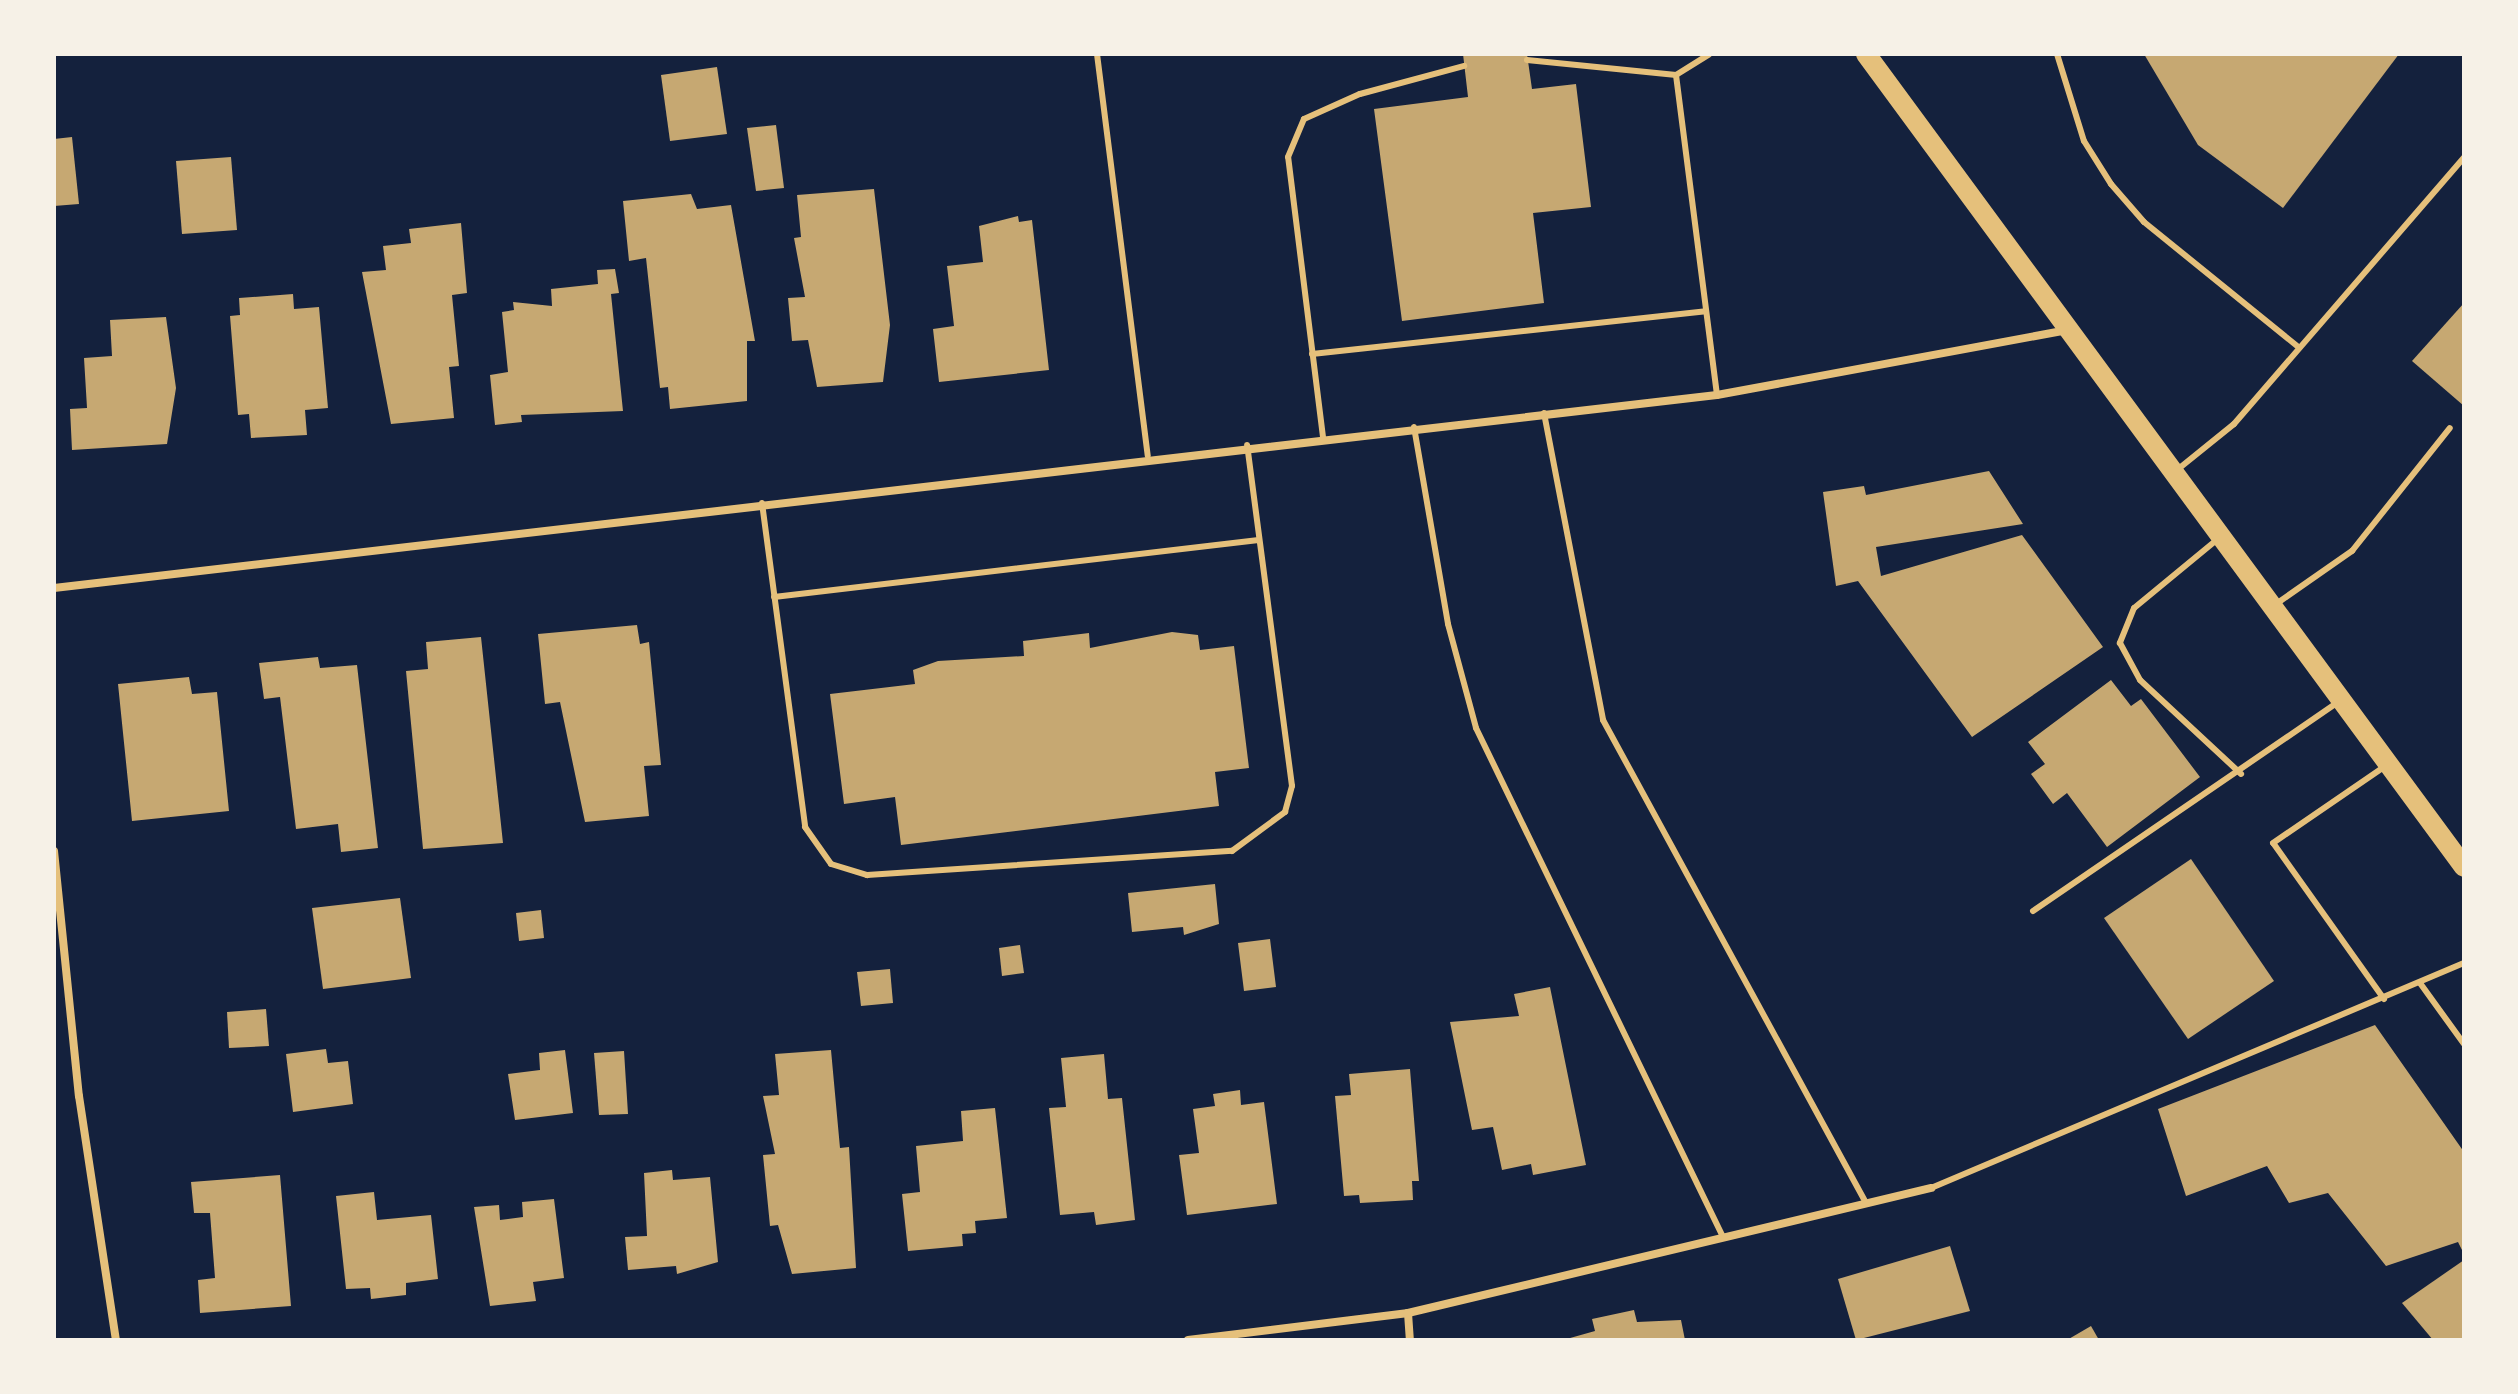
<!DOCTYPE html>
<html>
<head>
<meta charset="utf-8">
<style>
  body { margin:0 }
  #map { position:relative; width:2518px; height:1394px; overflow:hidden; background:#14213d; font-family:Karla,sans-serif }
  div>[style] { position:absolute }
  .building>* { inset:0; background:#c6a872 }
  .service>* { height:6px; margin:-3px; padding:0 3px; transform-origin:3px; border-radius:3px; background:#e5c07b }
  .minor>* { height:8px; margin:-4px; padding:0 4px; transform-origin:4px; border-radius:4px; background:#e5c07b }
  .primary>* { height:20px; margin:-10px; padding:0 10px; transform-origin:10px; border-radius:10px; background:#e5c07b }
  span { translate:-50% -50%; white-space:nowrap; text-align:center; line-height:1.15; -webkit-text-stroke:6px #f6f1e7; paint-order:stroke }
  .frame { position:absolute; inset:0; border:56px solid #f6f1e7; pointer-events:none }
</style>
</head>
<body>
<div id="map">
  <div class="building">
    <div style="clip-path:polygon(1463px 54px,1527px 54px,1532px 89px,1576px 84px,1591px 207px,1533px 213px,1544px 303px,1402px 321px,1374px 109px,1468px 97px)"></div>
    <div style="clip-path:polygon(2144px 54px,2399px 54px,2283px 208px,2198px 145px)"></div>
    <div style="clip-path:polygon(717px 67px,727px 134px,670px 141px,661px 75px)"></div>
    <div style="clip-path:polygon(776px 125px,784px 188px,756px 191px,747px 128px)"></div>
    <div style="clip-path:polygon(72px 137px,79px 204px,54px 206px,54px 139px)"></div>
    <div style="clip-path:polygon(231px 157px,237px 230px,182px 234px,176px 161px)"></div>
    <div style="clip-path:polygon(874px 189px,890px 325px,883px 382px,817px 387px,808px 340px,792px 341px,788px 298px,805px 297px,794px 238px,801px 237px,797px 195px)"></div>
    <div style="clip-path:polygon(691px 194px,697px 209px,731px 205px,755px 341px,747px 341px,747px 401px,670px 409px,668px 387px,660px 388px,646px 258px,629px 261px,623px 201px)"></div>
    <div style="clip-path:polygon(1018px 216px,1019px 222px,1032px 220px,1049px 370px,939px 382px,933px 329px,954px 326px,947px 266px,983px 262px,979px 226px)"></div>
    <div style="clip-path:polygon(461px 223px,467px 293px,452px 295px,459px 366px,449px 367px,454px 418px,391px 424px,362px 272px,386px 270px,383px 246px,411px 243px,409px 229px)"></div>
    <div style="clip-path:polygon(615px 269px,619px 293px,611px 294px,623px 411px,521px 415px,522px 422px,495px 425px,490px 375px,508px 372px,502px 312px,514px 310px,513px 302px,552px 306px,551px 289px,598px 284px,597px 270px)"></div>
    <div style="clip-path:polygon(293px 294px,294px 309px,319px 307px,328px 408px,305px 410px,307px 435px,251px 438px,249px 414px,238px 415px,230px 316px,240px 315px,239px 298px)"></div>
    <div style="clip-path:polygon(2464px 303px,2464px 406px,2412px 361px)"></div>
    <div style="clip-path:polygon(166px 317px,176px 388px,167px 444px,72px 450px,70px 409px,87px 408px,84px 358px,112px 356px,110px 320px)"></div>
    <div style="clip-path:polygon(1989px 471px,2023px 524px,1876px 547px,1881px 576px,2022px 535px,2103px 647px,1972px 737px,1858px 581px,1836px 586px,1823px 492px,1864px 486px,1866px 495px)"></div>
    <div style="clip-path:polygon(637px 625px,640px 644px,649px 642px,661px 765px,644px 766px,649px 816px,585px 822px,560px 702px,545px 704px,538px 634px)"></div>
    <div style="clip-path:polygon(1172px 632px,1198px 635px,1200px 650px,1234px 646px,1249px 768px,1215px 772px,1219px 806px,901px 845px,895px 797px,844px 804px,830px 694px,915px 684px,913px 670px,938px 661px,1024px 656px,1023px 641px,1089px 633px,1090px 648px)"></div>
    <div style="clip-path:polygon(481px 637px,503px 843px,423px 849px,406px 671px,428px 669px,426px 642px)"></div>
    <div style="clip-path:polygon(318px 657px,320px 668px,357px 665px,378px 848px,341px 852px,338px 824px,296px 829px,280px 697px,264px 699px,259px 663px)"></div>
    <div style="clip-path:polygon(189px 677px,192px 694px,217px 692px,229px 811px,132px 821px,118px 684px)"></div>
    <div style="clip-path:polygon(2111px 680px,2131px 706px,2141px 699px,2200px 777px,2107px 847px,2067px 793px,2053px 804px,2031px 774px,2045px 764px,2028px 742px)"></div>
    <div style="clip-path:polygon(2191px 859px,2274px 981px,2188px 1039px,2104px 918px)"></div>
    <div style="clip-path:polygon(1215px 884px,1219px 924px,1184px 935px,1183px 927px,1132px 932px,1128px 893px)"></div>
    <div style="clip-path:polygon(400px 898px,411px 978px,323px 989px,312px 908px)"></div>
    <div style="clip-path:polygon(541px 910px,544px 938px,519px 941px,516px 913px)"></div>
    <div style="clip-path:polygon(1270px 939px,1276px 987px,1244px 991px,1238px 943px)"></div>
    <div style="clip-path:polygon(1020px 945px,1024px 973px,1002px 976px,999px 948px)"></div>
    <div style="clip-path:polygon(890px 969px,893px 1003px,861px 1006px,857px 972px)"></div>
    <div style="clip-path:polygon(1550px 987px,1586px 1165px,1533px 1175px,1531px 1164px,1502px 1170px,1493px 1127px,1472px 1130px,1450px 1022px,1519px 1016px,1514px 994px)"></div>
    <div style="clip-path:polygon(266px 1009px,269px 1046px,229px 1048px,227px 1012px)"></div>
    <div style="clip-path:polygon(2375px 1025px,2464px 1152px,2464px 1254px,2458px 1242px,2386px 1266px,2328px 1193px,2289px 1203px,2267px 1166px,2186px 1196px,2158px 1109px)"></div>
    <div style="clip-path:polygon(326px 1049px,328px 1063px,348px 1061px,353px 1104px,293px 1112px,286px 1054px)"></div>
    <div style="clip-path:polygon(565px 1050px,573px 1113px,515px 1120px,508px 1074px,540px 1070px,539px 1053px)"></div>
    <div style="clip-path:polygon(831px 1050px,840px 1148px,849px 1147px,856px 1268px,792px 1274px,778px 1225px,770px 1226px,763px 1155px,775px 1154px,763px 1096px,779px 1095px,775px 1054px)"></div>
    <div style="clip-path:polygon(624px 1051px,628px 1114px,599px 1115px,594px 1053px)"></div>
    <div style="clip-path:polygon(1104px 1054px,1108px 1099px,1122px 1098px,1135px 1220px,1096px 1225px,1094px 1212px,1060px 1215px,1049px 1108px,1066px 1107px,1061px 1058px)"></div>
    <div style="clip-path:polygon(1410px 1069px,1419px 1181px,1412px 1181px,1413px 1200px,1360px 1203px,1359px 1195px,1344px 1196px,1335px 1096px,1351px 1095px,1349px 1074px)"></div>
    <div style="clip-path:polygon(1240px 1090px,1241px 1105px,1264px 1102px,1277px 1204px,1187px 1215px,1179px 1155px,1199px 1153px,1193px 1109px,1215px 1106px,1213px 1094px)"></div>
    <div style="clip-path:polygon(995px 1108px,1007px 1218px,975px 1221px,976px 1233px,962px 1234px,963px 1246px,908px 1251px,902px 1194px,920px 1192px,916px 1146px,963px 1141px,961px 1111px)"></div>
    <div style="clip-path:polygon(672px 1170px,673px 1180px,710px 1177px,718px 1262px,677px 1274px,676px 1266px,628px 1270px,625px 1237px,647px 1236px,644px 1173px)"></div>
    <div style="clip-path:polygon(280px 1175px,291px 1306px,200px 1313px,198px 1280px,215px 1278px,210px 1213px,194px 1213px,191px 1182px)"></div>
    <div style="clip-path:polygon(374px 1192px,377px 1220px,431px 1215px,438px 1279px,406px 1283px,406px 1295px,371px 1299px,370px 1288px,346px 1289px,336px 1196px)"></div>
    <div style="clip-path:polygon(554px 1199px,564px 1278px,533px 1282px,536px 1301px,490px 1306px,474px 1207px,499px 1205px,500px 1220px,523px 1217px,522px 1202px)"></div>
    <div style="clip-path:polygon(1950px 1246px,1970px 1311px,1856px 1340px,1838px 1279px)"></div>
    <div style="clip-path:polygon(2464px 1260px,2464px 1340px,2433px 1340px,2402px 1303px)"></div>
    <div style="clip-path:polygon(1634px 1310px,1637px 1322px,1681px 1320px,1685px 1340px,1563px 1340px,1595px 1331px,1592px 1319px)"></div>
    <div style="clip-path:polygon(2091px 1326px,2099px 1340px,2067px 1340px)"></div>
  </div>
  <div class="service">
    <div style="left:1097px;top:54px;width:405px;rotate:82.8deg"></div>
    <div style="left:2057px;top:54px;width:91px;rotate:72.8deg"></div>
    <div style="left:2084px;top:141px;width:51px;rotate:57.9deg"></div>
    <div style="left:2111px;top:184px;width:50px;rotate:49deg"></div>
    <div style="left:2144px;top:222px;width:197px;rotate:39deg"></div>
    <div style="left:1527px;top:60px;width:150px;rotate:5.7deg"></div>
    <div style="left:1676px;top:75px;width:39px;rotate:-32deg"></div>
    <div style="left:1676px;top:75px;width:323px;rotate:82.7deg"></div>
    <div style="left:1312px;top:354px;width:396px;rotate:-6.2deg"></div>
    <div style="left:1544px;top:413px;width:313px;rotate:79.1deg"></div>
    <div style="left:1603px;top:720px;width:550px;rotate:61.43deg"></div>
    <div style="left:1414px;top:427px;width:200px;rotate:80.2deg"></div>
    <div style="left:1448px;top:624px;width:108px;rotate:74.9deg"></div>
    <div style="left:1476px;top:728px;width:566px;rotate:64.11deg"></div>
    <div style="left:1323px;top:437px;width:282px;rotate:-97.1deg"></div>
    <div style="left:1288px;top:157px;width:41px;rotate:-67.2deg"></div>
    <div style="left:1304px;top:119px;width:61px;rotate:-24.1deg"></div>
    <div style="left:1360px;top:94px;width:108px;rotate:-15.1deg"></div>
    <div style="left:2177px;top:470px;width:73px;rotate:-38.9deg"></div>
    <div style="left:2234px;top:424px;width:352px;rotate:-49.2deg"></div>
    <div style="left:762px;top:503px;width:327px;rotate:82.4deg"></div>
    <div style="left:805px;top:827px;width:45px;rotate:54.9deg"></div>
    <div style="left:831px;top:864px;width:38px;rotate:17deg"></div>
    <div style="left:867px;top:875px;width:366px;rotate:-3.8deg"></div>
    <div style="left:1232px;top:851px;width:66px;rotate:-36.3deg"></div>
    <div style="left:1285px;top:812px;width:27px;rotate:-75deg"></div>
    <div style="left:1292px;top:786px;width:344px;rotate:-97.5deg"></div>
    <div style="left:2219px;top:538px;width:110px;rotate:140.5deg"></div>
    <div style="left:2134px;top:608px;width:38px;rotate:112deg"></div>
    <div style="left:2120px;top:643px;width:42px;rotate:61.6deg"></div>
    <div style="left:2140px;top:680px;width:138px;rotate:42.9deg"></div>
    <div style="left:774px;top:597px;width:488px;rotate:-6.7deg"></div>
    <div style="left:2276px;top:604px;width:93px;rotate:-34.9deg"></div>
    <div style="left:2352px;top:551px;width:157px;rotate:-51.5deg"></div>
    <div style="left:2033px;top:911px;width:372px;rotate:-34.4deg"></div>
    <div style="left:2420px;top:983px;width:75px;rotate:54.2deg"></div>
    <div style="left:2384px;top:999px;width:191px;rotate:-125.4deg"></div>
    <div style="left:2273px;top:843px;width:138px;rotate:-34.4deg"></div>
    <div style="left:1931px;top:1188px;width:579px;rotate:-22.89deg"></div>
  </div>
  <div class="minor">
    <div style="left:54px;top:588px;width:1674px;rotate:-6.62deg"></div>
    <div style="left:1717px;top:395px;width:358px;rotate:-10.5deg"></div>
    <div style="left:54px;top:851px;width:246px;rotate:84.2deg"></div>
    <div style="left:79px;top:1096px;width:247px;rotate:81.4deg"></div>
    <div style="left:1408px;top:1313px;width:27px;rotate:86deg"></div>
    <div style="left:1188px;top:1340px;width:222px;rotate:-7deg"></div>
    <div style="left:1408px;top:1313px;width:538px;rotate:-13.44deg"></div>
  </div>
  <div class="primary">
    <div style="left:1866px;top:54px;width:1009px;rotate:53.66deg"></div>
  </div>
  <div class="frame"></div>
</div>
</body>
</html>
